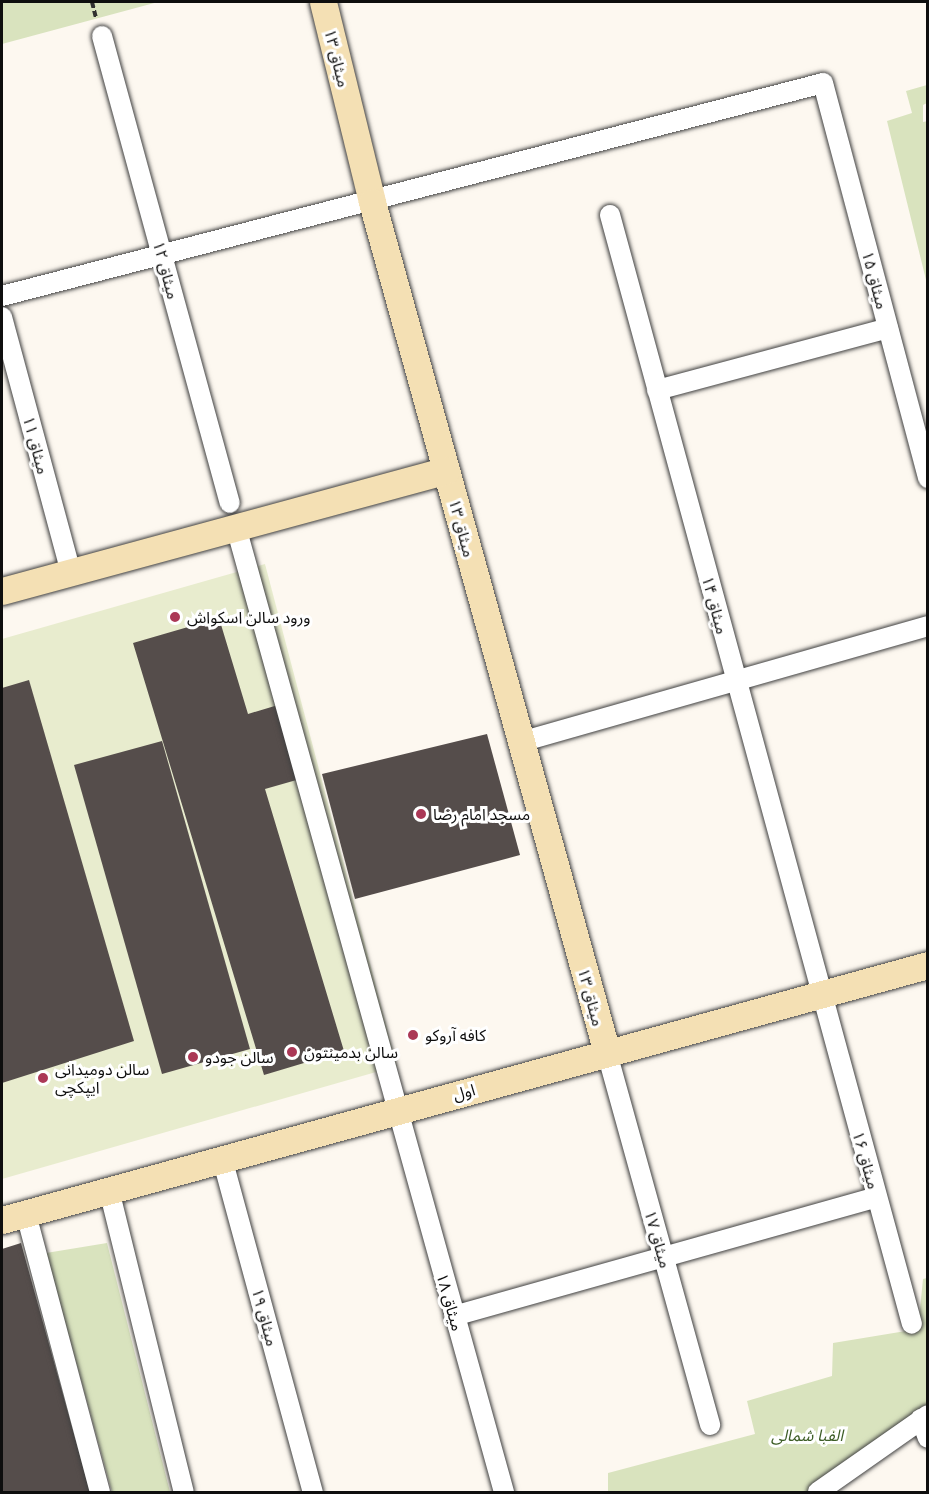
<!DOCTYPE html>
<html>
<head>
<meta charset="utf-8">
<style>
  body { margin:0 }
  #map { position:relative; width:929px; height:1494px; overflow:hidden; background:#fdf8f0; font-family:"Source Serif 4","Noto Sans Arabic",serif }
  div>[style] { position:absolute }
  .green>* { inset:0; background:#d9e3be }
  .pitch>* { inset:0; background:#e8ecce }
  .building>* { inset:0; background:#554d4b }
  .path>* { height:4px; margin-top:-2px; transform-origin:0; background:repeating-linear-gradient(90deg,#303030 0 6px,transparent 0 9px) }
  .roads { filter:drop-shadow(0 0 2px #414141) drop-shadow(0 0 2px #414141) }
  .street>* { height:20px; margin:-10px; padding:0 10px; transform-origin:10px; border-radius:10px; background:#fff }
  .secondary>* { height:27px; margin:-13.5px; padding:0 13.5px; transform-origin:13.5px; border-radius:13.5px; background:#f4e0b4 }
  .dots>* { width:16px; height:16px; translate:-50% -50%; box-sizing:border-box; border:3px solid #fff; border-radius:50% }
  span { translate:-50% -50%; white-space:nowrap; text-align:center; line-height:1.15; -webkit-text-stroke:6px #fff; paint-order:stroke }
  .street-label { font-size:16px; color:#0e0e0e }
  .poi-label { font-size:16px; color:#0e0e0e }
  .left { translate:0 -50%; text-align:left }
  .park-label { font-size:16px; color:#3d5d26; font-style:italic }
  .frame { position:absolute; inset:0; border:3px solid #0e0e0e; pointer-events:none }
</style>
</head>
<body>
<div id="map">
  <div class="green">
    <div style="clip-path:polygon(2px 2px,158px 2px,2px 44px)"></div>
    <div style="clip-path:polygon(927px 85px,927px 103px,923px 105px,923px 122px,928px 121px,927px 284px,887px 121px,912px 113px,906px 91px)"></div>
    <div style="clip-path:polygon(107px 1243px,170px 1492px,112px 1492px,46px 1253px)"></div>
    <div style="clip-path:polygon(927px 1278px,927px 1414px,808px 1492px,608px 1492px,608px 1473px,755px 1434px,747px 1401px,832px 1376px,833px 1343px,918px 1329px,923px 1279px)"></div>
  </div>
  <div class="pitch">
    <div style="clip-path:polygon(265px 564px,397px 1066px,2px 1179px,2px 639px)"></div>
  </div>
  <div class="building">
    <div style="clip-path:polygon(219px 618px,248px 714px,278px 705px,300px 779px,265px 789px,344px 1051px,264px 1075px,133px 643px)"></div>
    <div style="clip-path:polygon(29px 680px,134px 1041px,2px 1083px,2px 688px)"></div>
    <div style="clip-path:polygon(487px 734px,520px 855px,355px 899px,322px 774px)"></div>
    <div style="clip-path:polygon(162px 741px,250px 1049px,162px 1074px,74px 765px)"></div>
    <div style="clip-path:polygon(21px 1243px,90px 1492px,2px 1492px,2px 1249px)"></div>
  </div>
  <div class="path">
    <div style="left:92px;top:2px;width:16px;rotate:76deg"></div>
  </div>
  <div class="roads">
    <div class="street">
      <div style="left:102px;top:36px;width:484px;rotate:74.7deg"></div>
      <div style="left:610px;top:215px;width:1149px;rotate:74.77deg"></div>
      <div style="left:2px;top:296px;width:848px;rotate:-14.54deg"></div>
      <div style="left:823px;top:83px;width:409px;rotate:75.1deg"></div>
      <div style="left:2px;top:317px;width:264px;rotate:74.9deg"></div>
      <div style="left:657px;top:390px;width:239px;rotate:-15deg"></div>
      <div style="left:236px;top:527px;width:1002px;rotate:74.48deg"></div>
      <div style="left:521px;top:742px;width:423px;rotate:-15.9deg"></div>
      <div style="left:607px;top:1053px;width:386px;rotate:74.5deg"></div>
      <div style="left:222px;top:1158px;width:346px;rotate:74.8deg"></div>
      <div style="left:109px;top:1190px;width:311px;rotate:76.1deg"></div>
      <div style="left:26px;top:1214px;width:288px;rotate:75.1deg"></div>
      <div style="left:454px;top:1316px;width:439px;rotate:-15.7deg"></div>
      <div style="left:921px;top:1419px;width:20px;rotate:70deg"></div>
      <div style="left:818px;top:1492px;width:134px;rotate:-35deg"></div>
    </div>
    <div class="secondary">
      <div style="left:323px;top:2px;width:206px;rotate:76.2deg"></div>
      <div style="left:372px;top:202px;width:883px;rotate:74.56deg"></div>
      <div style="left:2px;top:591px;width:460px;rotate:-15.2deg"></div>
      <div style="left:2px;top:1220px;width:960px;rotate:-15.4deg"></div>
    </div>
  </div>
  <div class="dots">
    <div style="left:175px;top:617px;background:#ab3856"></div>
    <div style="left:421px;top:814px;background:#ab3856"></div>
    <div style="left:413px;top:1035px;background:#ab3856"></div>
    <div style="left:292px;top:1052px;background:#ab3856"></div>
    <div style="left:193px;top:1057px;background:#ab3856"></div>
    <div style="left:43px;top:1078px;background:#ab3856"></div>
  </div>
  <div class="street-label">
    <span style="left:337px;top:58px;rotate:76deg">میثاق ۱۳</span>
    <span style="left:166px;top:270px;rotate:75deg">میثاق ۱۲</span>
    <span style="left:875px;top:280px;rotate:75deg">میثاق ۱۵</span>
    <span style="left:36px;top:445px;rotate:75deg">میثاق ۱۱</span>
    <span style="left:462px;top:528px;rotate:75deg">میثاق ۱۳</span>
    <span style="left:715px;top:605px;rotate:75deg">میثاق ۱۴</span>
    <span style="left:591px;top:997px;rotate:75deg">میثاق ۱۳</span>
    <span style="left:464px;top:1092px;rotate:-15deg">اول</span>
    <span style="left:866px;top:1160px;rotate:74deg">میثاق ۱۶</span>
    <span style="left:658px;top:1239px;rotate:74deg">میثاق ۱۷</span>
    <span style="left:450px;top:1302px;rotate:74deg">میثاق ۱۸</span>
    <span style="left:265px;top:1317px;rotate:75deg">میثاق ۱۹</span>
  </div>
  <div class="poi-label">
    <span class="left" style="left:187px;top:617px">ورود سالن اسکواش</span>
    <span class="left" style="left:433px;top:814px">مسجد امام رضا</span>
    <span class="left" style="left:425px;top:1035px">کافه آروکو</span>
    <span class="left" style="left:304px;top:1052px">سالن بدمینتون</span>
    <span class="left" style="left:205px;top:1057px">سالن جودو</span>
    <span class="left" style="left:55px;top:1078px">سالن دومیدانی<br>ایپکچی</span>
  </div>
  <div class="park-label">
    <span style="left:807px;top:1435px">الفبا شمالی</span>
  </div>
  <div class="frame"></div>
</div>
</body>
</html>
